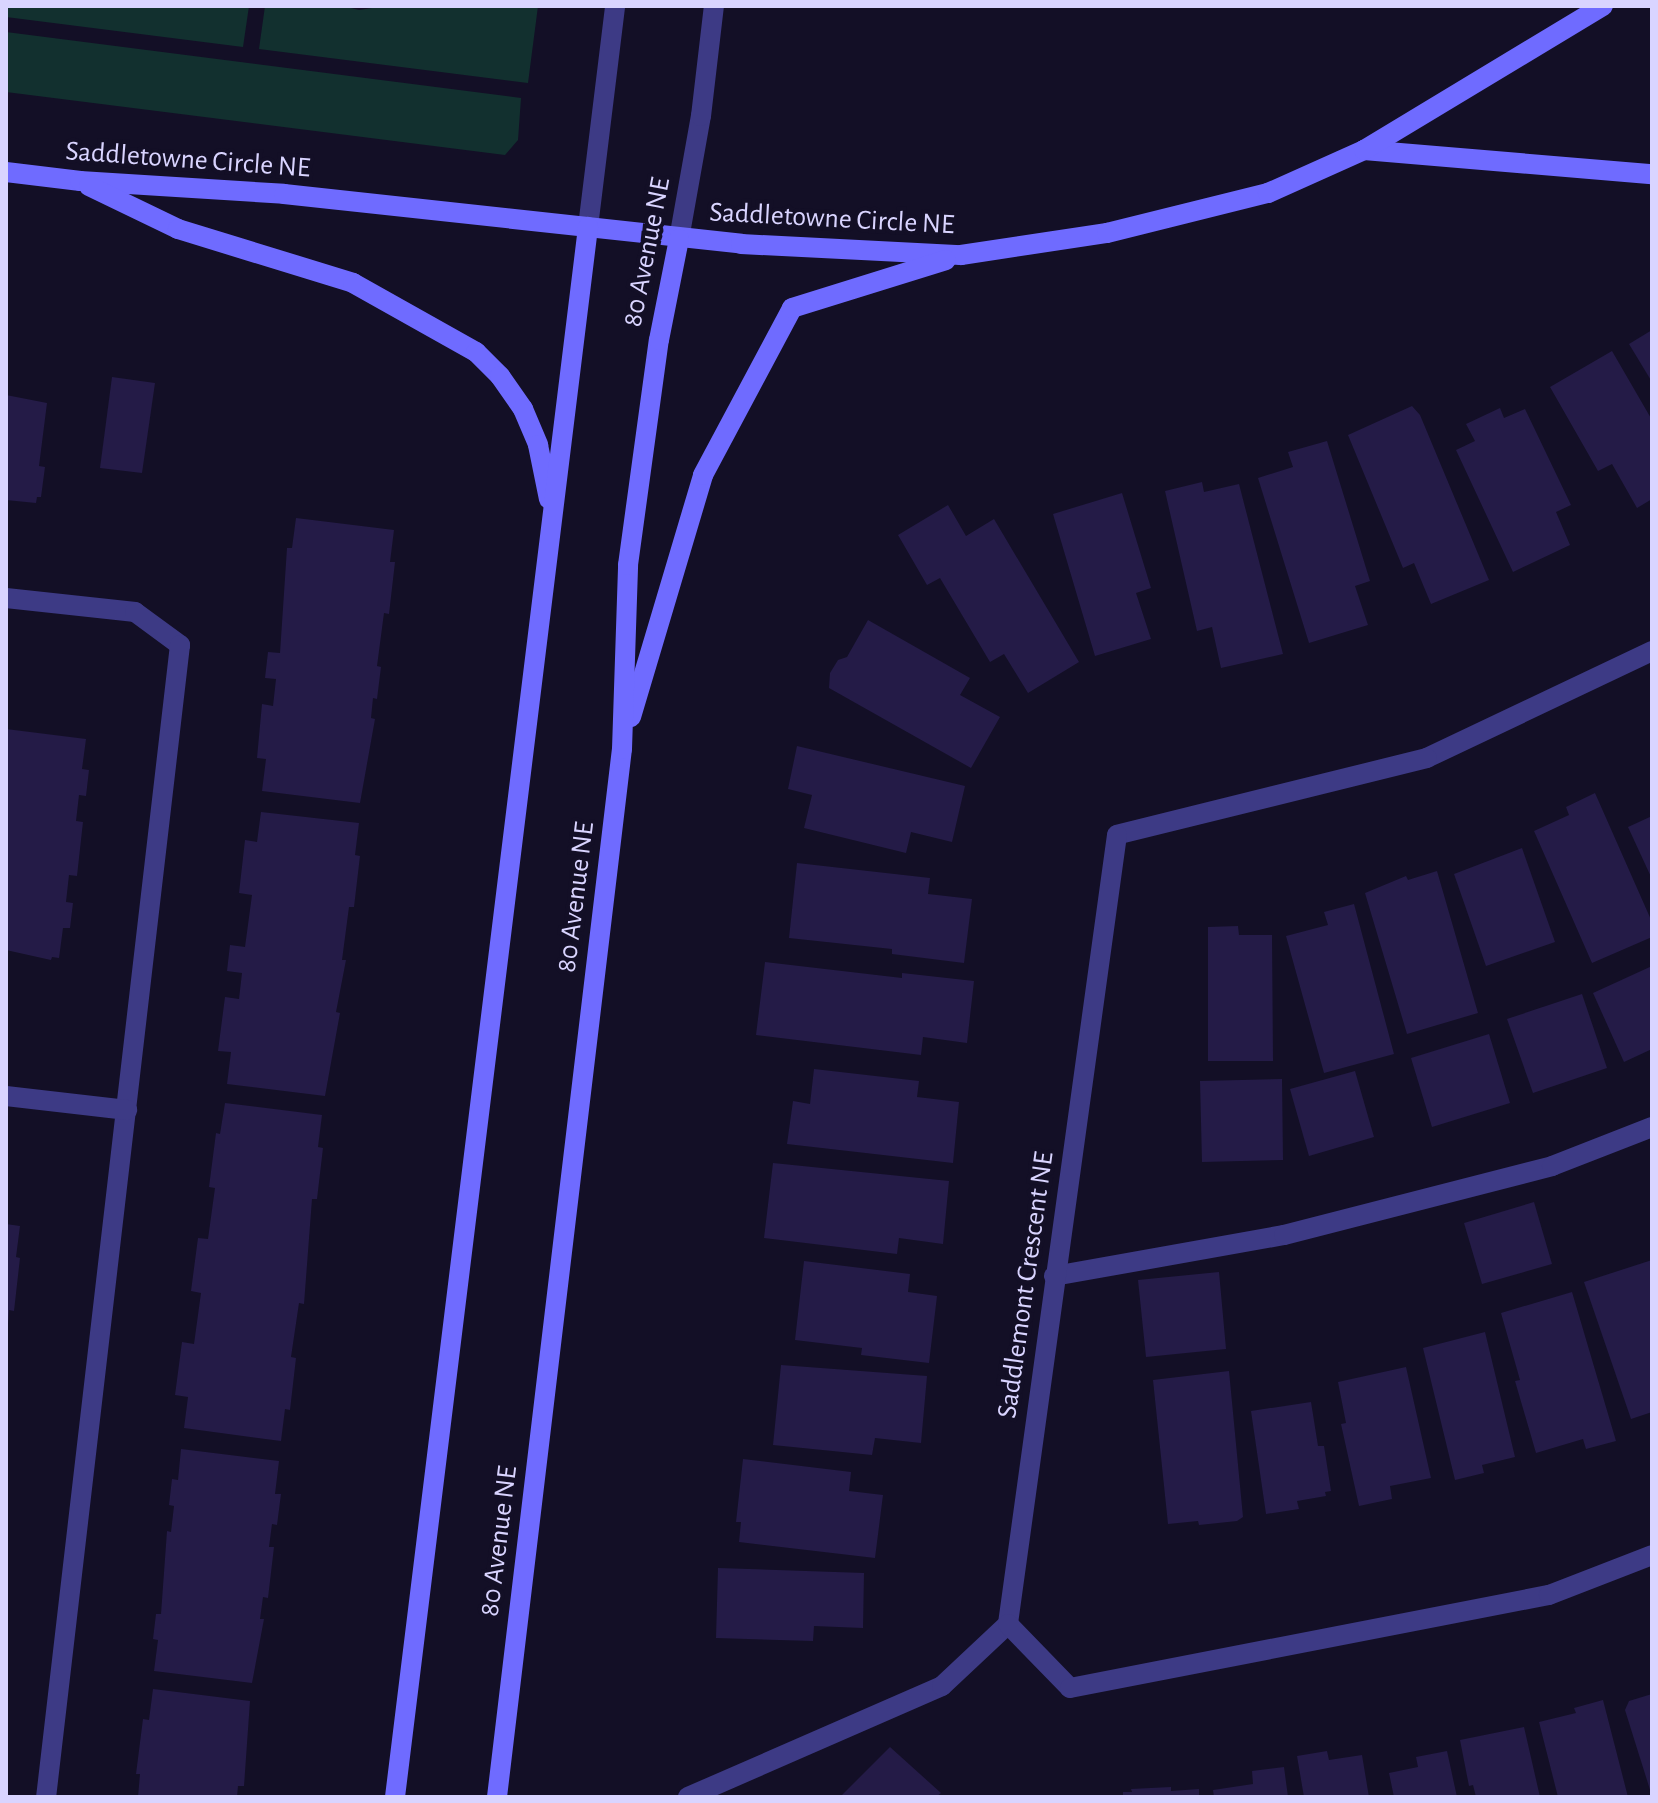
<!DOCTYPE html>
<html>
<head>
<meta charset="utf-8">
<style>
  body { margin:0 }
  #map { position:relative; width:1658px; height:1803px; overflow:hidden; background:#130f26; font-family:"Alegreya Sans",sans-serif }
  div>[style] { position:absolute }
  .green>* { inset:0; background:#12302f }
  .building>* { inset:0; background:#241b47 }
  .lane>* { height:20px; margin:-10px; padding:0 10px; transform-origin:10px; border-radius:10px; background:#3d3a85 }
  .street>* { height:20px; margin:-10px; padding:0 10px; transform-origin:10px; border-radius:10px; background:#3d3a85 }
  .secondary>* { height:20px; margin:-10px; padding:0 10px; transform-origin:10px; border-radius:10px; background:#6f6bff }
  span { translate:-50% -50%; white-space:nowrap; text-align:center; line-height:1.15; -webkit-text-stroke:8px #130f26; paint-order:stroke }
  .street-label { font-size:28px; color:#d9d4ff }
  .frame { position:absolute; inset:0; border:8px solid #d9d4ff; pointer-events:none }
</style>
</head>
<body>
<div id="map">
  <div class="green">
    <div style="clip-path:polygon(6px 6px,249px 6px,243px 47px,6px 17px)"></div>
    <div style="clip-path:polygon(265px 6px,343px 6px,359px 10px,385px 6px,538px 6px,528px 83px,259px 49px)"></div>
    <div style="clip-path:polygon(6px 32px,521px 98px,518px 140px,505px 155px,6px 92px)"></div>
  </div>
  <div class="building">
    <div style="clip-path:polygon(1652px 330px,1652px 382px,1629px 344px)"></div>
    <div style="clip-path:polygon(1612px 351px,1652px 420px,1652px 499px,1637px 508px,1612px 464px,1598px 471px,1550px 387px)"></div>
    <div style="clip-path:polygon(112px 377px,155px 383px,142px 473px,100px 468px)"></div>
    <div style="clip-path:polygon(6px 395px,47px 403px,39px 466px,45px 467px,41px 497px,37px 497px,36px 503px,6px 500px)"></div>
    <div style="clip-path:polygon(1412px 406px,1420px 415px,1489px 580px,1431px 604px,1414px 563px,1403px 568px,1348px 435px)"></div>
    <div style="clip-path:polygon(1500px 408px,1504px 418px,1525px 409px,1571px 505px,1556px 512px,1570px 545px,1513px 572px,1456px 450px,1475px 441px,1466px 424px)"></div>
    <div style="clip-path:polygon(1327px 441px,1370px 581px,1355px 586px,1368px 625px,1309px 643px,1258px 478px,1293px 467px,1288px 452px)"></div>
    <div style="clip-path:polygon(1202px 482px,1204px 492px,1239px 484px,1283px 654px,1221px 668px,1212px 627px,1197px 631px,1165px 491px)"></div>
    <div style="clip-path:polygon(1122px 493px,1151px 588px,1136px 593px,1151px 639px,1095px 656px,1053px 514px)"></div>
    <div style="clip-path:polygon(948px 505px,966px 536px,994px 519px,1079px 662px,1028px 693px,1004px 654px,990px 662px,940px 578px,927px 585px,898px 535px)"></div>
    <div style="clip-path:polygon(296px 518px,394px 530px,390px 562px,395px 562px,389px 614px,384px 613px,377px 666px,381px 667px,377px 699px,373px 698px,371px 718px,375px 719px,360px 803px,262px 791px,266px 759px,257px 758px,262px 704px,273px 706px,276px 679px,265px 678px,268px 652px,280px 653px,287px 548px,292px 548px)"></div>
    <div style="clip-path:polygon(868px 620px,970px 678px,960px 695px,1000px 717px,971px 768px,829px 688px,830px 673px,838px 660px,847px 657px)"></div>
    <div style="clip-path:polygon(6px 729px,86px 739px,82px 769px,89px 770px,86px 796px,79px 795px,76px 821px,83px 822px,77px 876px,69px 875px,66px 902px,73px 903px,70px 928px,63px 928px,59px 958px,52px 957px,51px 960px,6px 950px)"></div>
    <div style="clip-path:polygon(797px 746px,965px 786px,952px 842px,911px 832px,906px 853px,804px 828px,812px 795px,788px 789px)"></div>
    <div style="clip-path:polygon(1595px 793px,1652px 922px,1652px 937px,1592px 963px,1534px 831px,1569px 815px,1566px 807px)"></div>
    <div style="clip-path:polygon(261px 812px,359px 823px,355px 855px,360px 856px,354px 907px,349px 907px,342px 960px,346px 960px,336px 1012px,340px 1013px,325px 1096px,227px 1084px,231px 1052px,218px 1051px,225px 997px,239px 999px,242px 973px,227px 971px,230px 945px,245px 947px,252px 895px,239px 893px,245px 840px,257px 842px)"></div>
    <div style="clip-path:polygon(1652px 816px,1652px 879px,1628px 827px)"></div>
    <div style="clip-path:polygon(1522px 848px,1555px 942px,1486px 966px,1454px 874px)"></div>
    <div style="clip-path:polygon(797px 863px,930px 878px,928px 894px,972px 899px,964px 963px,892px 954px,892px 949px,789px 938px)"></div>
    <div style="clip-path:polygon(1437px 871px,1478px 1013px,1407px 1034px,1365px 893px,1406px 876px,1408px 880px)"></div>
    <div style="clip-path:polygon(1354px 904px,1394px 1054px,1324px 1073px,1286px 936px,1328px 925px,1324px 912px)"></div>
    <div style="clip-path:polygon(1238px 926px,1239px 935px,1272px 935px,1273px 1061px,1208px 1061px,1208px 927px)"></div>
    <div style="clip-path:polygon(765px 962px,902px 978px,902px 973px,974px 981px,967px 1043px,923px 1037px,921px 1055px,756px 1035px)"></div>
    <div style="clip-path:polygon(1652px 966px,1652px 1049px,1624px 1062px,1593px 993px)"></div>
    <div style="clip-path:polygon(1582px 994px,1607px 1068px,1533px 1093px,1507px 1019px)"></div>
    <div style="clip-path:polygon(1489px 1034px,1510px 1103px,1432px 1127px,1411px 1058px)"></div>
    <div style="clip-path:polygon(814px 1069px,919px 1081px,917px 1097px,959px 1102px,953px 1163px,787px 1144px,793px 1101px,810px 1104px)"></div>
    <div style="clip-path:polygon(1355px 1071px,1374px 1137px,1309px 1156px,1290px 1089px)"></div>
    <div style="clip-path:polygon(1282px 1079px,1283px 1160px,1202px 1162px,1200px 1081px)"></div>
    <div style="clip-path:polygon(225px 1103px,322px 1115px,318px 1147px,323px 1148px,317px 1199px,312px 1199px,304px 1304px,299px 1303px,291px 1357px,296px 1358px,290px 1410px,285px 1409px,281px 1441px,184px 1428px,188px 1397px,175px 1395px,182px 1342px,194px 1344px,201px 1293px,191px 1291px,198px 1238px,208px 1239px,215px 1188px,209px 1187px,216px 1133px,220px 1134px)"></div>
    <div style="clip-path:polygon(773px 1163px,949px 1181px,943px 1244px,899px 1238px,897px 1254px,764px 1238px)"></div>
    <div style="clip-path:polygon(1534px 1202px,1552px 1264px,1482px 1284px,1464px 1223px)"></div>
    <div style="clip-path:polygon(6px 1224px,20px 1226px,16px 1257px,20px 1258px,14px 1311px,9px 1310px,8px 1324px)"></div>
    <div style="clip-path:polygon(1652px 1260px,1652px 1412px,1631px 1419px,1584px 1282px)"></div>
    <div style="clip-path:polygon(804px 1261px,910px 1274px,908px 1292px,937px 1296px,929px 1363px,861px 1355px,862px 1348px,795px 1340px)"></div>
    <div style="clip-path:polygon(1219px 1272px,1226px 1349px,1146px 1357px,1138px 1280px)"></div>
    <div style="clip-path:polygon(1572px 1292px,1616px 1441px,1586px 1449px,1583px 1439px,1536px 1453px,1515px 1381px,1520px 1380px,1501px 1313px)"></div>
    <div style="clip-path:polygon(1485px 1332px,1515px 1457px,1482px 1465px,1484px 1473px,1455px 1480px,1423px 1348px)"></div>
    <div style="clip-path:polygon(781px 1365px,927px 1376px,921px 1443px,875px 1438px,872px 1455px,773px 1445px)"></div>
    <div style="clip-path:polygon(1406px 1367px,1431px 1478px,1390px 1486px,1392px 1499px,1359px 1506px,1341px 1424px,1346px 1423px,1338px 1382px)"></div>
    <div style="clip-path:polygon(1229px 1371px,1243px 1517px,1237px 1521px,1199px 1525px,1198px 1521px,1168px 1524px,1153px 1380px)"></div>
    <div style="clip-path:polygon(1311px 1402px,1318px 1446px,1324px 1446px,1331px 1491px,1325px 1492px,1326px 1496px,1297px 1501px,1299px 1509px,1266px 1514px,1251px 1411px)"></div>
    <div style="clip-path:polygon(181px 1449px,279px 1461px,275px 1494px,281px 1494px,277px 1525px,272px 1524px,269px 1547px,274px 1547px,268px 1598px,263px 1597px,260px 1619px,264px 1619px,252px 1683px,154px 1671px,158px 1640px,153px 1639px,156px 1614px,161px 1614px,167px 1531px,171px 1532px,174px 1506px,169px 1505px,172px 1479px,178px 1480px)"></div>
    <div style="clip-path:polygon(743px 1459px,851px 1472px,849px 1491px,883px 1495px,875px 1558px,739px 1542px,741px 1522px,736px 1522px)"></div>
    <div style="clip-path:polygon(718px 1568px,864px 1573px,863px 1628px,814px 1626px,813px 1641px,716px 1638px)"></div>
    <div style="clip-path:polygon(153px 1689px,250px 1701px,244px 1786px,238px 1786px,237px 1797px,138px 1797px,140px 1774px,136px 1774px,143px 1719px,149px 1720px)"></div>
    <div style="clip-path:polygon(1652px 1694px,1652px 1793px,1651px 1793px,1625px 1710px,1629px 1701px)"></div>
    <div style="clip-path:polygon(1603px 1700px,1628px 1797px,1558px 1797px,1539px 1722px,1576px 1713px,1574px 1708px)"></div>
    <div style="clip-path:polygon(1524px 1727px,1540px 1797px,1476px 1797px,1473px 1785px,1469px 1786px,1460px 1740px)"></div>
    <div style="clip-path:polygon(890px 1747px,941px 1793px,936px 1797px,840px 1797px)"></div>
    <div style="clip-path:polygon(1327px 1751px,1329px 1760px,1362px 1755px,1369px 1797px,1304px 1797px,1297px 1756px)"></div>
    <div style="clip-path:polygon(1447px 1751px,1457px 1797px,1394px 1797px,1389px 1773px,1418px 1767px,1416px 1757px)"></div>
    <div style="clip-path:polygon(1284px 1767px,1288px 1797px,1214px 1797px,1213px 1790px,1253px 1784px,1252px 1771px)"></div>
    <div style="clip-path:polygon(1171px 1787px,1171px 1791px,1199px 1789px,1199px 1797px,1123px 1797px,1123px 1792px,1132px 1792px,1131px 1789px)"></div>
  </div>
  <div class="lane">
    <div style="left:6px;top:598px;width:130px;rotate:6.2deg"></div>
    <div style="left:135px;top:612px;width:56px;rotate:36.3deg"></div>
    <div style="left:180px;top:645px;width:1160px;rotate:96.63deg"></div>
    <div style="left:6px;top:1096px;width:122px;rotate:6.6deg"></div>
    <div style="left:1054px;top:1276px;width:234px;rotate:-10.1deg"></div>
    <div style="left:1284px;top:1235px;width:277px;rotate:-14.4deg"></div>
    <div style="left:1552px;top:1166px;width:107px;rotate:-21.3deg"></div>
    <div style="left:688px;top:1797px;width:277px;rotate:-23.6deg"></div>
    <div style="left:942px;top:1686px;width:91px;rotate:-43.2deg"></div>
  </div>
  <div class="street">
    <div style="left:588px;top:227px;width:223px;rotate:-83deg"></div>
    <div style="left:679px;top:239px;width:125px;rotate:-79.9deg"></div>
    <div style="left:701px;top:116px;width:111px;rotate:-83.3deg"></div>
    <div style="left:1652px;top:651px;width:249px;rotate:154.6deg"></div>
    <div style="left:1427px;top:758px;width:319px;rotate:166.1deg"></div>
    <div style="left:1117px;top:835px;width:796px;rotate:97.87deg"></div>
    <div style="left:1008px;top:1624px;width:89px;rotate:45.9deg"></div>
    <div style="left:1070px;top:1688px;width:488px;rotate:-11deg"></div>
    <div style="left:1549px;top:1595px;width:110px;rotate:-21.2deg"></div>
  </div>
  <div class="secondary">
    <div style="left:1364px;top:150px;width:289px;rotate:4.8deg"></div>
    <div style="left:6px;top:172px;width:75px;rotate:6.9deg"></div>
    <div style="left:80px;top:181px;width:204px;rotate:3.6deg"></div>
    <div style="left:284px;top:194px;width:460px;rotate:6.2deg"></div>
    <div style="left:741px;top:244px;width:220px;rotate:2.9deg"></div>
    <div style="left:961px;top:255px;width:148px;rotate:-8.6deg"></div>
    <div style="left:1107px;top:233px;width:166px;rotate:-14deg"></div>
    <div style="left:1268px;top:193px;width:105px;rotate:-24.1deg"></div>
    <div style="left:1364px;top:150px;width:279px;rotate:-31.1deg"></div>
    <div style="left:89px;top:186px;width:99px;rotate:25.8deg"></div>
    <div style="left:178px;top:229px;width:183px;rotate:17.1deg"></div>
    <div style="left:353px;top:283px;width:141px;rotate:29.3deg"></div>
    <div style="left:476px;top:352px;width:34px;rotate:45deg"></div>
    <div style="left:500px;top:376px;width:40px;rotate:55.1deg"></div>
    <div style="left:523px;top:409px;width:39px;rotate:67deg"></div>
    <div style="left:538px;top:445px;width:55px;rotate:78.5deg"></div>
    <div style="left:631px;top:717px;width:252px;rotate:-73.4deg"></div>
    <div style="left:703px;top:475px;width:189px;rotate:-61.9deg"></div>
    <div style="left:792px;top:308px;width:161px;rotate:-17.3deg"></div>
    <div style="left:395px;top:1797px;width:1582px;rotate:-82.99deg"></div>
    <div style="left:497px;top:1797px;width:1055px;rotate:-83.2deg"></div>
    <div style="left:622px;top:749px;width:184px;rotate:-88.1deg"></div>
    <div style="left:628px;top:565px;width:227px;rotate:-82.2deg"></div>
    <div style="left:659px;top:340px;width:103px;rotate:-78.8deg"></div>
  </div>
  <div class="street-label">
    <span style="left:188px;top:160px;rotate:4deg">Saddletowne Circle NE</span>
    <span style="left:832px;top:219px;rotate:3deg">Saddletowne Circle NE</span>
    <span style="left:647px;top:252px;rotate:-79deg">80 Avenue NE</span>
    <span style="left:576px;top:897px;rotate:-83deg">80 Avenue NE</span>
    <span style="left:1026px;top:1285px;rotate:-82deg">Saddlemont Crescent NE</span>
    <span style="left:499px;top:1541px;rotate:-83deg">80 Avenue NE</span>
  </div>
  <div class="frame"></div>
</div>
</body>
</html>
